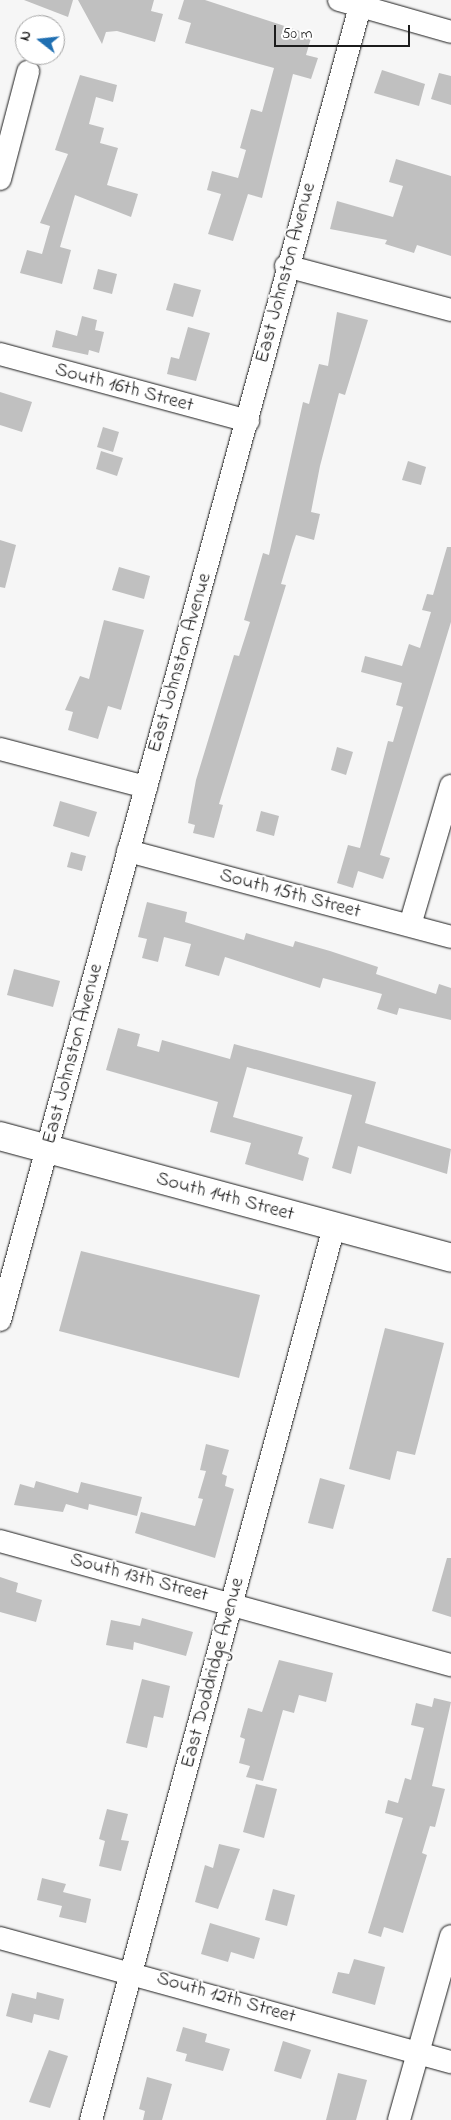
<!DOCTYPE html>
<html>
<head>
<meta charset="utf-8">
<style>
  body { margin:0 }
  #map { position:relative; width:451px; height:2120px; overflow:hidden; background:#f6f6f6; font-family:"Indie Flower",sans-serif }
  div>[style] { position:absolute }
  .building>* { inset:0; background:#c0c0c0 }
  .roads { filter:drop-shadow(0 0 1px #1c1c1c) drop-shadow(0 0 1px #1c1c1c) }
  .minor>* { height:22px; margin:-11px; padding:0 11px; transform-origin:11px; border-radius:11px; background:#fff }
  .major>* { height:28px; margin:-14px; padding:0 14px; transform-origin:14px; border-radius:14px; background:#fff }
  span { translate:-50% -50%; white-space:nowrap; text-align:center; line-height:1.15; -webkit-text-stroke:4px #fff; paint-order:stroke }
  .street-label { font-size:20px; color:#1c1c1c }
  .north { position:absolute; left:15px; top:15px; width:50px; height:50px; box-sizing:border-box; background:#fff; border:1px solid #a4a4a4; border-radius:50%; rotate:286deg; font-size:14px; font-weight:700; line-height:20px; text-align:center; color:#1c1c1c }
  .north::after { content:''; display:block; margin:auto; width:18px; height:22px; background:#1f6fb2; clip-path:polygon(50% 0,100% 100%,50% 72%,0 100%) }
  .scale { position:absolute; left:274px; top:25px; width:136px; height:22px; box-sizing:border-box; border:2px solid #1c1c1c; border-top:0; padding-left:6px; font-size:15px; line-height:18px; white-space:nowrap; color:#1c1c1c; -webkit-text-stroke:4px #fff; paint-order:stroke }
</style>
</head>
<body>
<div id="map">
  <div class="building">
    <div style="clip-path:polygon(24px 0,73px 0,68px 17px)"></div>
    <div style="clip-path:polygon(78px 0,154px 0,151px 11px,163px 14px,155px 42px,117px 31px,106px 32px,102px 44px)"></div>
    <div style="clip-path:polygon(184px 0,205px 0,312px 35px,306px 55px,318px 58px,311px 79px,293px 74px,262px 198px,248px 194px,233px 241px,208px 234px,221px 194px,207px 190px,212px 171px,238px 178px,246px 150px,240px 148px,251px 109px,262px 112px,274px 68px,185px 43px,191px 23px,178px 19px)"></div>
    <div style="clip-path:polygon(382px 70px,425px 84px,419px 106px,374px 93px)"></div>
    <div style="clip-path:polygon(439px 73px,451px 76px,451px 105px,431px 99px)"></div>
    <div style="clip-path:polygon(80px 75px,117px 85px,113px 102px,96px 97px,89px 124px,104px 128px,100px 143px,118px 148px,107px 185px,138px 194px,131px 217px,75px 195px,60px 247px,71px 250px,62px 284px,20px 273px,27px 250px,42px 254px,50px 226px,40px 223px,68px 154px,55px 150px)"></div>
    <div style="clip-path:polygon(396px 159px,451px 176px,451px 256px,417px 245px,414px 253px,385px 244px,387px 240px,330px 229px,337px 201px,393px 217px,403px 186px,389px 182px)"></div>
    <div style="clip-path:polygon(98px 269px,117px 274px,112px 294px,93px 289px)"></div>
    <div style="clip-path:polygon(174px 283px,201px 290px,193px 317px,166px 310px)"></div>
    <div style="clip-path:polygon(337px 312px,368px 320px,345px 395px,339px 393px,320px 466px,311px 512px,320px 514px,314px 540px,296px 535px,292px 547px,281px 584px,286px 585px,219px 804px,223px 805px,214px 838px,193px 833px,195px 825px,188px 823px,196px 780px,234px 655px,239px 656px,250px 622px,244px 620px,263px 553px,269px 555px,303px 402px,309px 404px,319px 364px,328px 366px)"></div>
    <div style="clip-path:polygon(82px 316px,97px 320px,95px 330px,104px 332px,99px 353px,89px 350px,88px 355px,52px 347px,56px 330px,77px 336px)"></div>
    <div style="clip-path:polygon(188px 327px,210px 333px,196px 381px,167px 374px,171px 357px,179px 359px)"></div>
    <div style="clip-path:polygon(0 392px,32px 402px,22px 432px,0 425px)"></div>
    <div style="clip-path:polygon(103px 427px,119px 432px,113px 452px,97px 447px)"></div>
    <div style="clip-path:polygon(101px 451px,123px 458px,117px 476px,96px 469px)"></div>
    <div style="clip-path:polygon(408px 461px,426px 467px,421px 485px,402px 480px)"></div>
    <div style="clip-path:polygon(0 540px,16px 545px,5px 588px,0 587px)"></div>
    <div style="clip-path:polygon(447px 547px,451px 547px,451px 622px,380px 855px,390px 858px,383px 879px,358px 871px,353px 888px,337px 883px,348px 845px,360px 848px,388px 741px,393px 742px,403px 707px,396px 705px,402px 683px,361px 672px,365px 656px,402px 666px,409px 644px,420px 648px,431px 612px,422px 610px,427px 594px,433px 595px)"></div>
    <div style="clip-path:polygon(119px 567px,150px 576px,144px 599px,112px 590px)"></div>
    <div style="clip-path:polygon(104px 620px,144px 630px,121px 710px,108px 706px,98px 739px,68px 730px,73px 712px,65px 710px,80px 676px,89px 679px)"></div>
    <div style="clip-path:polygon(337px 747px,353px 752px,346px 775px,331px 770px)"></div>
    <div style="clip-path:polygon(60px 801px,97px 812px,89px 837px,53px 826px)"></div>
    <div style="clip-path:polygon(261px 811px,279px 816px,274px 836px,256px 831px)"></div>
    <div style="clip-path:polygon(71px 852px,86px 856px,82px 871px,67px 867px)"></div>
    <div style="clip-path:polygon(147px 902px,187px 912px,185px 922px,244px 940px,246px 933px,293px 947px,295px 941px,330px 951px,378px 967px,376px 974px,436px 994px,439px 984px,451px 988px,451px 1020px,399px 1008px,397px 1015px,377px 1009px,382px 994px,323px 978px,320px 988px,225px 957px,219px 976px,185px 966px,191px 944px,164px 937px,158px 962px,142px 958px,147px 939px,138px 937px)"></div>
    <div style="clip-path:polygon(14px 969px,60px 981px,53px 1007px,7px 995px)"></div>
    <div style="clip-path:polygon(118px 1028px,140px 1034px,137px 1046px,159px 1052px,162px 1040px,230px 1059px,234px 1044px,376px 1082px,365px 1123px,451px 1149px,447px 1174px,358px 1146px,351px 1174px,332px 1168px,352px 1095px,247px 1067px,233px 1117px,303px 1137px,298px 1154px,309px 1158px,303px 1181px,245px 1164px,251px 1143px,210px 1132px,218px 1102px,106px 1070px)"></div>
    <div style="clip-path:polygon(81px 1251px,260px 1295px,239px 1378px,59px 1331px)"></div>
    <div style="clip-path:polygon(385px 1328px,444px 1343px,415px 1455px,397px 1451px,390px 1480px,349px 1469px)"></div>
    <div style="clip-path:polygon(206px 1444px,229px 1450px,222px 1474px,227px 1476px,225px 1486px,234px 1489px,215px 1558px,135px 1533px,141px 1512px,195px 1526px,203px 1499px,198px 1498px,206px 1471px,200px 1470px)"></div>
    <div style="clip-path:polygon(320px 1478px,345px 1485px,333px 1529px,308px 1523px)"></div>
    <div style="clip-path:polygon(36px 1481px,78px 1493px,81px 1482px,142px 1497px,137px 1516px,89px 1504px,88px 1510px,66px 1504px,63px 1512px,14px 1505px,20px 1484px,34px 1488px)"></div>
    <div style="clip-path:polygon(447px 1558px,451px 1558px,451px 1617px,432px 1611px)"></div>
    <div style="clip-path:polygon(0 1577px,18px 1583px,16px 1592px,42px 1600px,36px 1622px,0 1612px)"></div>
    <div style="clip-path:polygon(142px 1618px,193px 1632px,186px 1656px,134px 1642px,133px 1650px,106px 1645px,111px 1620px,140px 1626px)"></div>
    <div style="clip-path:polygon(279px 1660px,333px 1673px,326px 1702px,299px 1695px,294px 1713px,283px 1710px,263px 1781px,246px 1777px,250px 1766px,239px 1763px,245px 1739px,240px 1737px,248px 1708px,262px 1712px)"></div>
    <div style="clip-path:polygon(142px 1679px,170px 1686px,163px 1718px,154px 1716px,147px 1748px,126px 1743px)"></div>
    <div style="clip-path:polygon(434px 1698px,451px 1702px,432px 1786px,445px 1789px,435px 1827px,430px 1826px,422px 1853px,427px 1855px,403px 1933px,384px 1927px,381px 1937px,368px 1933px,403px 1818px,385px 1813px,388px 1800px,398px 1803px,405px 1778px,411px 1780px,424px 1728px,411px 1725px,416px 1703px,432px 1707px)"></div>
    <div style="clip-path:polygon(256px 1784px,277px 1789px,264px 1838px,243px 1832px)"></div>
    <div style="clip-path:polygon(107px 1809px,128px 1814px,121px 1840px,129px 1841px,121px 1871px,99px 1866px,105px 1841px,99px 1839px)"></div>
    <div style="clip-path:polygon(219px 1844px,240px 1849px,218px 1909px,195px 1902px,205px 1865px,213px 1868px)"></div>
    <div style="clip-path:polygon(42px 1878px,66px 1884px,63px 1892px,91px 1899px,86px 1923px,59px 1917px,62px 1906px,37px 1900px)"></div>
    <div style="clip-path:polygon(273px 1889px,295px 1895px,287px 1926px,265px 1920px)"></div>
    <div style="clip-path:polygon(210px 1923px,260px 1938px,254px 1959px,231px 1952px,228px 1962px,201px 1954px)"></div>
    <div style="clip-path:polygon(354px 1959px,385px 1967px,375px 2005px,332px 1993px,338px 1972px,349px 1974px)"></div>
    <div style="clip-path:polygon(37px 1992px,64px 1999px,59px 2020px,34px 2014px,32px 2023px,6px 2016px,12px 1993px,36px 1999px)"></div>
    <div style="clip-path:polygon(183px 2027px,207px 2034px,205px 2042px,230px 2049px,223px 2071px,185px 2061px,187px 2054px,176px 2051px)"></div>
    <div style="clip-path:polygon(283px 2041px,311px 2050px,301px 2079px,274px 2071px)"></div>
    <div style="clip-path:polygon(49px 2050px,68px 2056px,50px 2108px,29px 2102px)"></div>
    <div style="clip-path:polygon(338px 2073px,367px 2080px,356px 2120px,326px 2120px)"></div>
    <div style="clip-path:polygon(147px 2077px,172px 2084px,162px 2120px,143px 2120px,145px 2111px,139px 2109px)"></div>
  </div>
  <div class="roads">
    <div class="minor">
      <div style="left:339px;top:0;width:116px;rotate:15.9deg"></div>
      <div style="left:0;top:179px;width:111px;rotate:-75.3deg"></div>
      <div style="left:286px;top:266px;width:171px;rotate:14.9deg"></div>
      <div style="left:0;top:354px;width:257px;rotate:15.1deg"></div>
      <div style="left:0;top:749px;width:151px;rotate:14.6deg"></div>
      <div style="left:128px;top:851px;width:334px;rotate:14.9deg"></div>
      <div style="left:410px;top:925px;width:145px;rotate:-73.6deg"></div>
      <div style="left:0;top:1320px;width:1361px;rotate:-74.67deg"></div>
      <div style="left:0;top:1541px;width:468px;rotate:15.4deg"></div>
      <div style="left:0;top:1938px;width:468px;rotate:15.4deg"></div>
      <div style="left:91px;top:2120px;width:925px;rotate:-74.78deg"></div>
      <div style="left:399px;top:2120px;width:191px;rotate:-74.2deg"></div>
    </div>
    <div class="major">
      <div style="left:0;top:1136px;width:467px;rotate:15.1deg"></div>
    </div>
  </div>
  <div class="street-label">
    <span style="left:286px;top:273px;rotate:-75deg">East Johnston Avenue</span>
    <span style="left:124px;top:388px;rotate:15deg">South 16th Street</span>
    <span style="left:180px;top:663px;rotate:-74deg">East Johnston Avenue</span>
    <span style="left:290px;top:894px;rotate:15deg">South 15th Street</span>
    <span style="left:73px;top:1054px;rotate:-75deg">East Johnston Avenue</span>
    <span style="left:225px;top:1197px;rotate:15deg">South 14th Street</span>
    <span style="left:139px;top:1578px;rotate:15deg">South 13th Street</span>
    <span style="left:213px;top:1673px;rotate:-75deg">East Doddridge Avenue</span>
    <span style="left:226px;top:1998px;rotate:16deg">South 12th Street</span>
  </div>
  <div class="north">N</div>
  <div class="scale">50 m</div>
</div>
</body>
</html>
